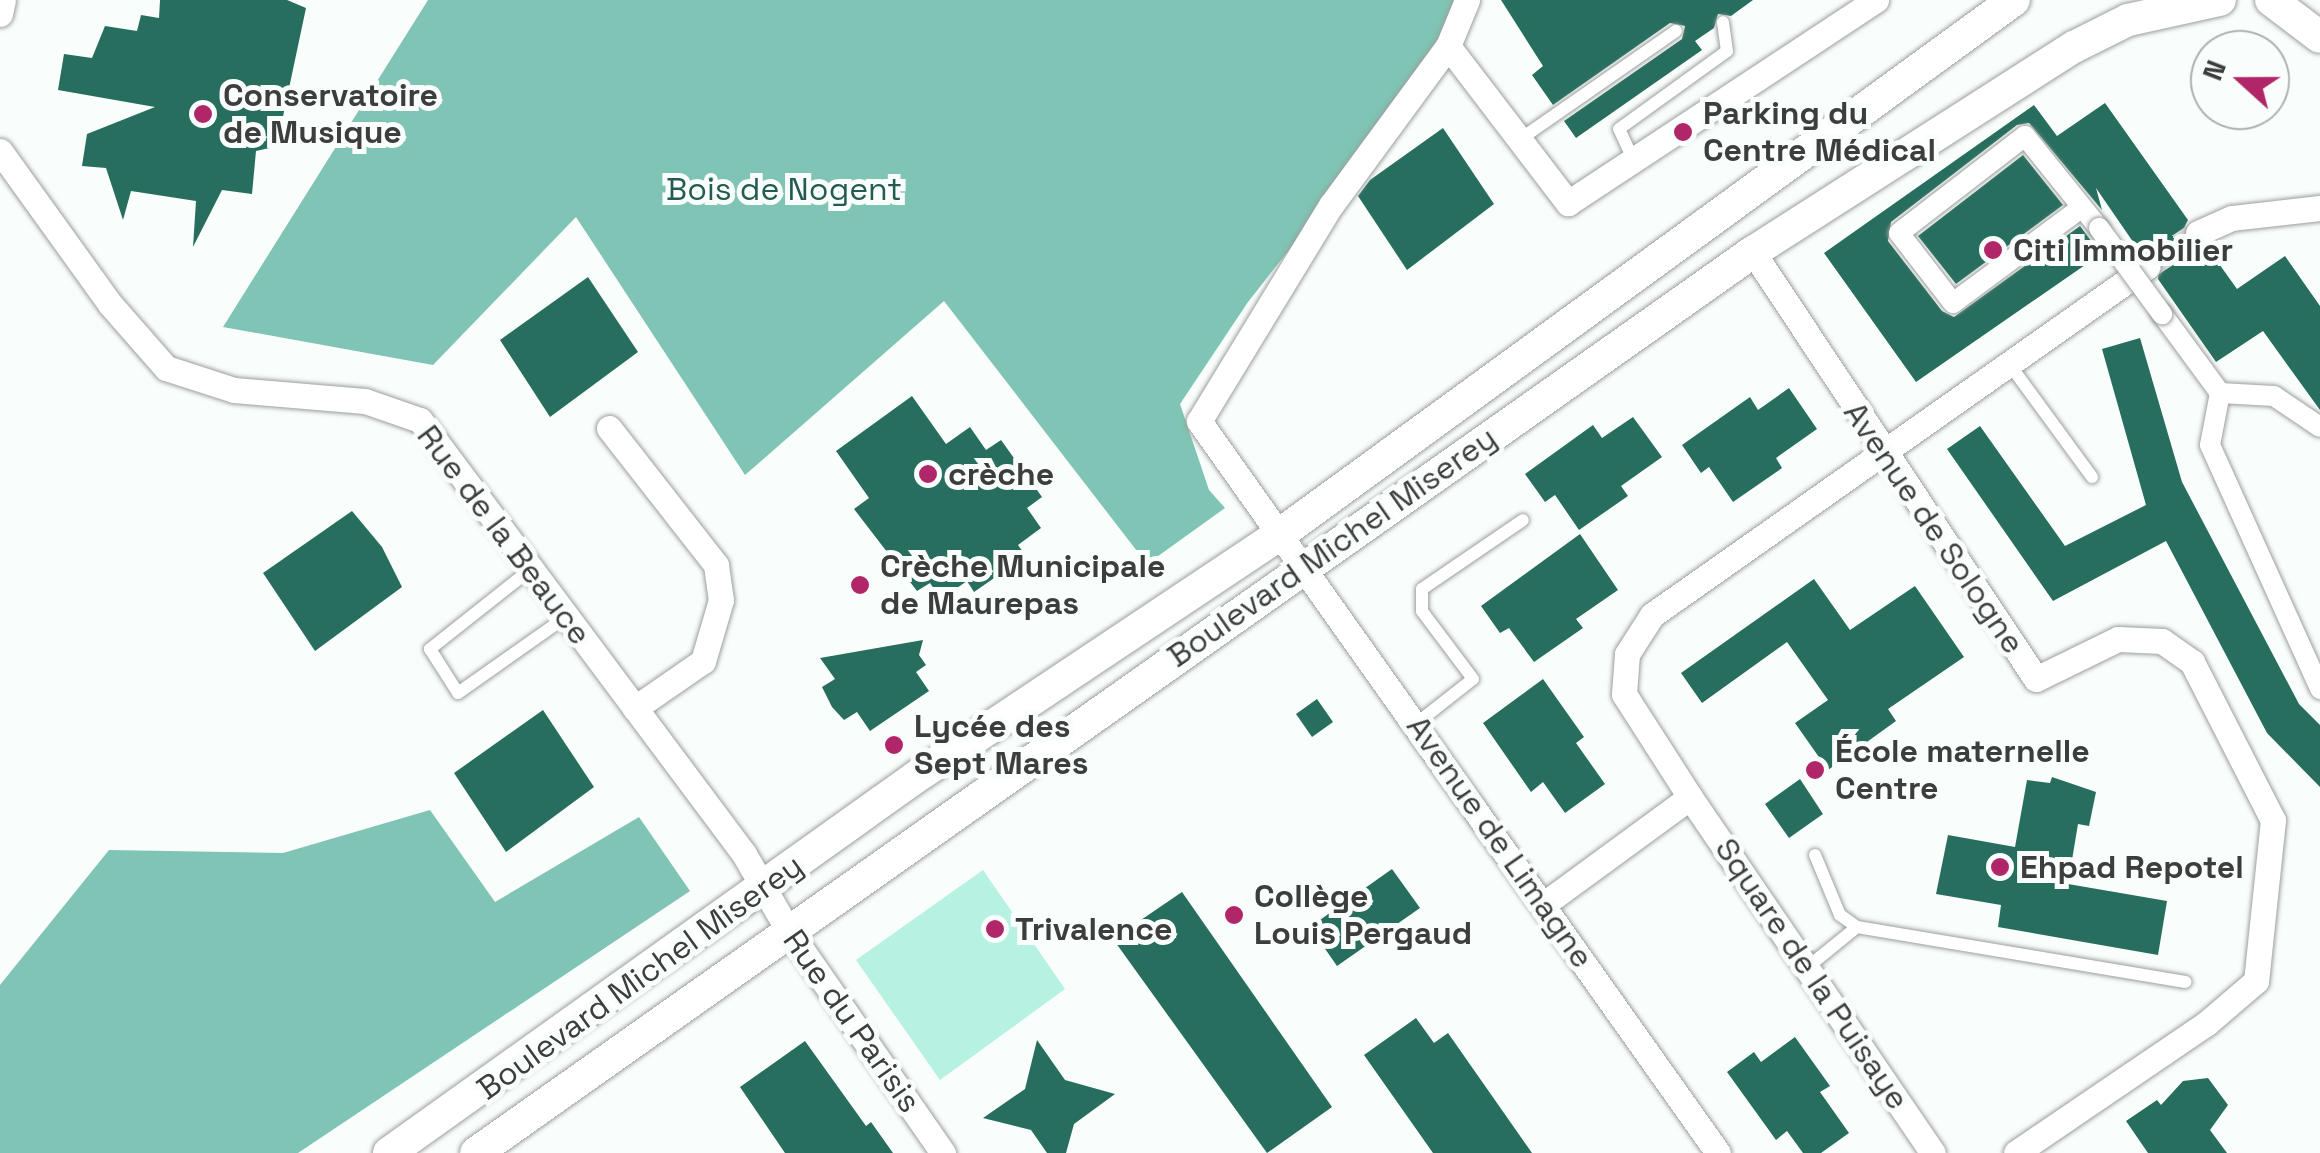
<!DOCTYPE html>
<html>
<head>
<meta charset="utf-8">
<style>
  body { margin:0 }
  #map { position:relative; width:2320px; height:1153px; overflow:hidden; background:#f9fdfb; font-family:"Space Grotesk",sans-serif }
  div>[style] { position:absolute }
  .green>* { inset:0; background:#b6f1e2 }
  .forest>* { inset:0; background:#7fc4b4 }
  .building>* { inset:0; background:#276e5f }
  .minor-tunnel>* { height:25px; margin-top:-12.5px; transform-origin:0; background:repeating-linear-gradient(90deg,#d3d7d5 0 25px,transparent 0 37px) }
  .roads { filter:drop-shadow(0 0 2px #9b9f9e) drop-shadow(0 0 2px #9b9f9e) }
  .service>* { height:12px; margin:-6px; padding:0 6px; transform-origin:6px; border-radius:6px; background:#fff }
  .pedestrian>* { height:20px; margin:-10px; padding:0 10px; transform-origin:10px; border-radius:10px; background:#fff }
  .minor>* { height:25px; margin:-12.5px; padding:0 12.5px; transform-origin:12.5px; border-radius:12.5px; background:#fff }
  .tertiary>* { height:32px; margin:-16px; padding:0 16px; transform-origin:16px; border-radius:16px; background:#fff }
  .bridges { filter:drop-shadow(0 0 2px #9b9f9e) drop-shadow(0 0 2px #9b9f9e) }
  .pedestrian-bridge>* { height:20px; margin:-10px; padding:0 10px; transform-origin:10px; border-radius:10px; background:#fff }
  .dots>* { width:28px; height:28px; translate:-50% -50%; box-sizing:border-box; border:5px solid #f9fdfb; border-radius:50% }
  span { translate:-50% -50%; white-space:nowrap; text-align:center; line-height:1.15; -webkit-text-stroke:10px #f9fdfb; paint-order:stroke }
  .poi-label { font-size:32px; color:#3c3d3d; font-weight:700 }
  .left { translate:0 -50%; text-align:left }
  .park-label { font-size:32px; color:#235b50 }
  .street-label { font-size:32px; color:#3c3d3d }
  .north { position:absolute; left:2190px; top:30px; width:100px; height:100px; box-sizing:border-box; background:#f9fdfb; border:2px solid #adb0af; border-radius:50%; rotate:291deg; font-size:28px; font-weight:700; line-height:40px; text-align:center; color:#3c3d3d }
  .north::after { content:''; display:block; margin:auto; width:35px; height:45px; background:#b02668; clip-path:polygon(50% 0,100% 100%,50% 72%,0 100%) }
</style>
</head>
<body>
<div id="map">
  <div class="green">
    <div style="clip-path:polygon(983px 870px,1065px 989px,940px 1080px,856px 960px)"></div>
  </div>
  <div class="forest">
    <div style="clip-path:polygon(428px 0,1459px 0,1427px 75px,1248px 302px,1180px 404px,1209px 490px,1225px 508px,1147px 564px,944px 301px,745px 475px,576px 217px,433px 365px,223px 327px)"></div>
    <div style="clip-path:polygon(430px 810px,495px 902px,639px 817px,690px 891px,298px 1153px,0 1153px,0 985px,109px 850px,283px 853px)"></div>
  </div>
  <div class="building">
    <div style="clip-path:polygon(160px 0,287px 0,306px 8px,281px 126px,324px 136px,256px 151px,252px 194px,222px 190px,193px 247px,196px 201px,131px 191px,123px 220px,106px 168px,82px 166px,87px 134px,155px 107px,58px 90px,64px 54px,92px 58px,105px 26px,137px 31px,141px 15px,159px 18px)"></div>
    <div style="clip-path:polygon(1501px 0,1753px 0,1731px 16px,1718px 14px,1714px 28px,1695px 41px,1702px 50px,1576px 138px,1564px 121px,1682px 39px,1685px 26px,1670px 23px,1553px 105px,1532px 75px,1543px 66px)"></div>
    <div style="clip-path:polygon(2105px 103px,2188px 220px,2182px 232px,2188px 245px,2207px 247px,2237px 289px,2285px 256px,2320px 306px,2320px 410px,2263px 331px,2216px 362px,2158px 279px,2161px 256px,2140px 252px,2096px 188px,2102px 210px,2029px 123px,2017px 125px,1891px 222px,1888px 241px,1942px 311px,1954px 317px,2080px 226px,2101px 254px,1916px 382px,1824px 253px,2034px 105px,2057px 136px)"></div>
    <div style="clip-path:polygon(1443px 128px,1494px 204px,1407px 270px,1358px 196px,1370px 180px)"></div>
    <div style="clip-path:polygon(2023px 155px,2063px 205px,1956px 284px,1918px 236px)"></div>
    <div style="clip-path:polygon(588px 277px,638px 352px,550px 417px,500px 340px)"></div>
    <div style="clip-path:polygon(2140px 338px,2182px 482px,2299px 704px,2320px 725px,2320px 787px,2267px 733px,2166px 541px,2053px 601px,1947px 449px,1980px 426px,2065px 546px,2146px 505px,2102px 349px)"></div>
    <div style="clip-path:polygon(1789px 388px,1817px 429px,1776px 458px,1782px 468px,1733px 502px,1709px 467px,1701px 473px,1682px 445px,1750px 397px,1758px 410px)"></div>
    <div style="clip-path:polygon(912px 396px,946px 444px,970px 427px,986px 450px,1001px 440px,1042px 497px,1027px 508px,1041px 528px,1018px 545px,1026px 556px,974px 592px,967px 581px,941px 599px,930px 583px,917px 591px,854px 509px,869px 498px,836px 451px)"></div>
    <div style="clip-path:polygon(1633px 417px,1662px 457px,1621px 486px,1628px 496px,1579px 530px,1555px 495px,1545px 502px,1525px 474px,1593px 425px,1602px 438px)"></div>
    <div style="clip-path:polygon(352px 511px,382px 547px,402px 587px,315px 651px,263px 573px)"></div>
    <div style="clip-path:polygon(1580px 534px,1618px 590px,1576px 619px,1583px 628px,1534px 662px,1509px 628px,1500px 633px,1481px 606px)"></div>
    <div style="clip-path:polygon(1814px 579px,1850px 630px,1915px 586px,1964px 657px,1888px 709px,1896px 721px,1828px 770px,1795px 723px,1828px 700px,1787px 642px,1702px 703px,1681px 673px)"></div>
    <div style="clip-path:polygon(923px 640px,919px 655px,926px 665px,916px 672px,929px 691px,870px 731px,857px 712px,844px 720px,832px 707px,822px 687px,835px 679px,820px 658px)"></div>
    <div style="clip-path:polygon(1543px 679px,1584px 737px,1576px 743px,1605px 784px,1565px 813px,1543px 782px,1531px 792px,1483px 723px)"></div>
    <div style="clip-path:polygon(1317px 699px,1333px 722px,1312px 737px,1296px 714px)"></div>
    <div style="clip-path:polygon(543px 710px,594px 787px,506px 852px,454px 773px)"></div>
    <div style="clip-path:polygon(2052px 777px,2096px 792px,2089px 826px,2078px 824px,2068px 884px,2167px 901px,2158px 955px,1998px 927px,2001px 905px,1936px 894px,1948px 835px,2015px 847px,2027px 780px,2050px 783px)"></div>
    <div style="clip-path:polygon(1800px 779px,1823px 814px,1789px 838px,1765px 804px)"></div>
    <div style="clip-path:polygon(1392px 869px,1420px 908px,1337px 966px,1310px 927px)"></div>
    <div style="clip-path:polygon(1182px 892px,1332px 1107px,1267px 1153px,1113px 939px)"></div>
    <div style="clip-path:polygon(1416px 1018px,1434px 1043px,1448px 1033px,1532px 1153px,1433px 1153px,1364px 1055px)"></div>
    <div style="clip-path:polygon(1795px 1037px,1830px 1086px,1820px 1092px,1849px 1133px,1821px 1153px,1803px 1153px,1787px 1131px,1776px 1140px,1727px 1072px,1754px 1052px,1761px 1062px)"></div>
    <div style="clip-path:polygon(1037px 1040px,1065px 1080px,1115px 1094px,1074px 1124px,1066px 1153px,1047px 1153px,1031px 1130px,983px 1118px,1025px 1089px)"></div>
    <div style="clip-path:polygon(805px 1041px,866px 1126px,871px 1122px,893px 1153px,785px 1153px,740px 1087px)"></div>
    <div style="clip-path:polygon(2208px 1078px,2228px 1105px,2210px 1130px,2227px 1153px,2148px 1153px,2126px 1121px,2157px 1100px,2161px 1105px,2183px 1081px)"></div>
  </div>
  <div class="minor-tunnel">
    <div style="left:2148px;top:266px;width:60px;rotate:-33.4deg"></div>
  </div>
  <div class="roads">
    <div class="service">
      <div style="left:1519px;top:140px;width:191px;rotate:-34.8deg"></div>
      <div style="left:1634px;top:161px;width:35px;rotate:-115deg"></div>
      <div style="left:1619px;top:129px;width:133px;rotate:-35.8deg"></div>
      <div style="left:1727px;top:51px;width:29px;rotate:-98deg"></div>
      <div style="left:2010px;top:365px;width:139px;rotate:53.8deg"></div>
      <div style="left:531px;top:569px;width:129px;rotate:141.6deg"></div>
      <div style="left:430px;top:649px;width:52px;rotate:57.5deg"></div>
      <div style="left:458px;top:693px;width:133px;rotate:-35.2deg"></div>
      <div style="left:1417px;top:723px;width:71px;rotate:-38.2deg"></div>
      <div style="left:1473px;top:679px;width:85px;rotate:-126.9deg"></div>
      <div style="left:1422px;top:611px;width:22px;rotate:-90deg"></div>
      <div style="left:1422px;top:589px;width:122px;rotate:-34.3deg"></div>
      <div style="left:1815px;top:855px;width:65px;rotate:67.4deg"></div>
      <div style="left:1840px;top:915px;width:21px;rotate:35deg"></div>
      <div style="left:1857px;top:927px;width:333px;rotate:9.5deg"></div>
      <div style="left:1809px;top:966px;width:62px;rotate:-39.1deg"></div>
    </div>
    <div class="pedestrian">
      <div style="left:2081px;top:208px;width:159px;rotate:143.4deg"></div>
      <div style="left:1953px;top:303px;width:88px;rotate:-127.6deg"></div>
      <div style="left:1899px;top:233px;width:159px;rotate:-37.6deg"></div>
      <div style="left:2025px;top:136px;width:118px;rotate:51.2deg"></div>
      <div style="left:2162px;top:314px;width:98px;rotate:53.7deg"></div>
      <div style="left:2220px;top:393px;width:53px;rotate:100.9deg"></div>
      <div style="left:2210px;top:445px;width:268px;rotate:65.7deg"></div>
      <div style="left:2220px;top:393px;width:54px;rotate:3.2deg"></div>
      <div style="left:2274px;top:396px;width:55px;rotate:34deg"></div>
    </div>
    <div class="minor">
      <div style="left:1467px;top:0;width:50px;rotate:112.4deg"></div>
      <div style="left:1448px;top:46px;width:197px;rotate:126.3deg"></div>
      <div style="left:1331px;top:205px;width:253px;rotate:121.4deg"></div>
      <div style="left:1199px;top:421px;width:897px;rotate:54.66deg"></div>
      <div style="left:0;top:14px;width:14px;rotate:-78deg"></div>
      <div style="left:1448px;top:46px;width:198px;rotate:52.6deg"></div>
      <div style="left:1568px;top:203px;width:369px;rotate:-33.4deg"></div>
      <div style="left:0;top:151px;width:188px;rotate:54.3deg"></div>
      <div style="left:110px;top:304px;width:85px;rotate:48.8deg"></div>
      <div style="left:166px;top:368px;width:71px;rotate:17.9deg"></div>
      <div style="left:234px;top:390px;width:131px;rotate:4.8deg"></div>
      <div style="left:365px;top:401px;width:58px;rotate:19.1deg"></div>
      <div style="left:420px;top:420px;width:542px;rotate:53.26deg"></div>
      <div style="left:744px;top:854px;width:88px;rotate:59.9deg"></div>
      <div style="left:788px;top:930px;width:272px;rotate:55.2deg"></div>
      <div style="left:2198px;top:233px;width:37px;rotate:-24deg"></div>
      <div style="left:2232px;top:218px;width:89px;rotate:-6.5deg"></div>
      <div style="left:1753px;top:252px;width:512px;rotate:56.47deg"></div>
      <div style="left:2036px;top:679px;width:91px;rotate:-26deg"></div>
      <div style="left:2118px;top:639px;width:44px;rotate:2.6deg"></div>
      <div style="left:2162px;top:641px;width:37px;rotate:35deg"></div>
      <div style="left:2192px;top:662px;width:178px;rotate:62.9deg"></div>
      <div style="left:2273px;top:820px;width:162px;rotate:96deg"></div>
      <div style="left:2256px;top:981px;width:65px;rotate:139.4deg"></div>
      <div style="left:2207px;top:1023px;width:231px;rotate:145.8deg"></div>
      <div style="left:609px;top:428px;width:174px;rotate:52deg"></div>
      <div style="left:716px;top:565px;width:35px;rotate:82deg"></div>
      <div style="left:721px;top:600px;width:64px;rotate:106.4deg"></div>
      <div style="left:703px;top:661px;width:83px;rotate:145.3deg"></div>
      <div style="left:1690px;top:797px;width:431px;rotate:55.7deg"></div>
      <div style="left:1544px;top:904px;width:181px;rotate:-36.2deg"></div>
      <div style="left:1690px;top:797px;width:122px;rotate:-122.7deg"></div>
      <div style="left:1624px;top:694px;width:40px;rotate:-85.7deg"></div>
      <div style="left:1627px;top:654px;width:46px;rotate:-57.3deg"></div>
      <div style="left:1652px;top:615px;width:606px;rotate:-35.13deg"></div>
    </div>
    <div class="tertiary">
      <div style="left:2271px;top:0;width:61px;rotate:37.1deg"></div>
      <div style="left:389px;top:1153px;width:647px;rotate:-35.51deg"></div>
      <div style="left:916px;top:777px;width:441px;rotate:-33.7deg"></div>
      <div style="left:1283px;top:532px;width:904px;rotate:-36.05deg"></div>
      <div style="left:476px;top:1153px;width:1563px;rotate:-35.21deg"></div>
      <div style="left:1753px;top:252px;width:381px;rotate:-32.6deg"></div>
      <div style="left:2074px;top:47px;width:60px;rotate:-26.6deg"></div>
      <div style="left:2128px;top:20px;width:94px;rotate:-12.3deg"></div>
    </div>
  </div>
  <div class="bridges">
    <div class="pedestrian-bridge">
      <div style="left:2099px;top:228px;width:107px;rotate:53.8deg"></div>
    </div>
  </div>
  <div class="dots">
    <div style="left:203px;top:114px;background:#b02668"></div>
    <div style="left:1683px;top:132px;background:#b02668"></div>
    <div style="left:1993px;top:250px;background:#b02668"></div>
    <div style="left:928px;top:474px;background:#b02668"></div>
    <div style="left:860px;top:585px;background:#b02668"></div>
    <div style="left:894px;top:745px;background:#b02668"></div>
    <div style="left:1815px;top:770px;background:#b02668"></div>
    <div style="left:2000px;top:867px;background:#b02668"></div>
    <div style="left:1234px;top:915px;background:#b02668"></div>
    <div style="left:995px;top:929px;background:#b02668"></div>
  </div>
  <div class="poi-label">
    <span class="left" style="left:223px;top:114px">Conservatoire<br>de Musique</span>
    <span class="left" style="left:1703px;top:132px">Parking du<br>Centre Médical</span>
    <span class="left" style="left:2013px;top:250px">Citi Immobilier</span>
    <span class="left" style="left:948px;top:474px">crèche</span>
    <span class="left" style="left:880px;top:585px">Crèche Municipale<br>de Maurepas</span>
    <span class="left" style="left:914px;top:745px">Lycée des<br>Sept Mares</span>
    <span class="left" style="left:1835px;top:770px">École maternelle<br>Centre</span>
    <span class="left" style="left:2020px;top:867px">Ehpad Repotel</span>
    <span class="left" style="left:1254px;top:915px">Collège<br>Louis Pergaud</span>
    <span class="left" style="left:1015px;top:929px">Trivalence</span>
  </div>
  <div class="park-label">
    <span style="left:784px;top:189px">Bois de Nogent</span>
  </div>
  <div class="street-label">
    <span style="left:1934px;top:528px;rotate:56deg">Avenue de Sologne</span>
    <span style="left:504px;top:535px;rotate:53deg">Rue de la Beauce</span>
    <span style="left:1332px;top:547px;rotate:-35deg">Boulevard Michel Miserey</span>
    <span style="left:1500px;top:842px;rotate:55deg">Avenue de Limagne</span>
    <span style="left:1812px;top:974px;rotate:56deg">Square de la Puisaye</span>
    <span style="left:640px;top:977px;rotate:-36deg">Boulevard Michel Miserey</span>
    <span style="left:852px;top:1021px;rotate:55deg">Rue du Parisis</span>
  </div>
  <div class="north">N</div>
</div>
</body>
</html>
